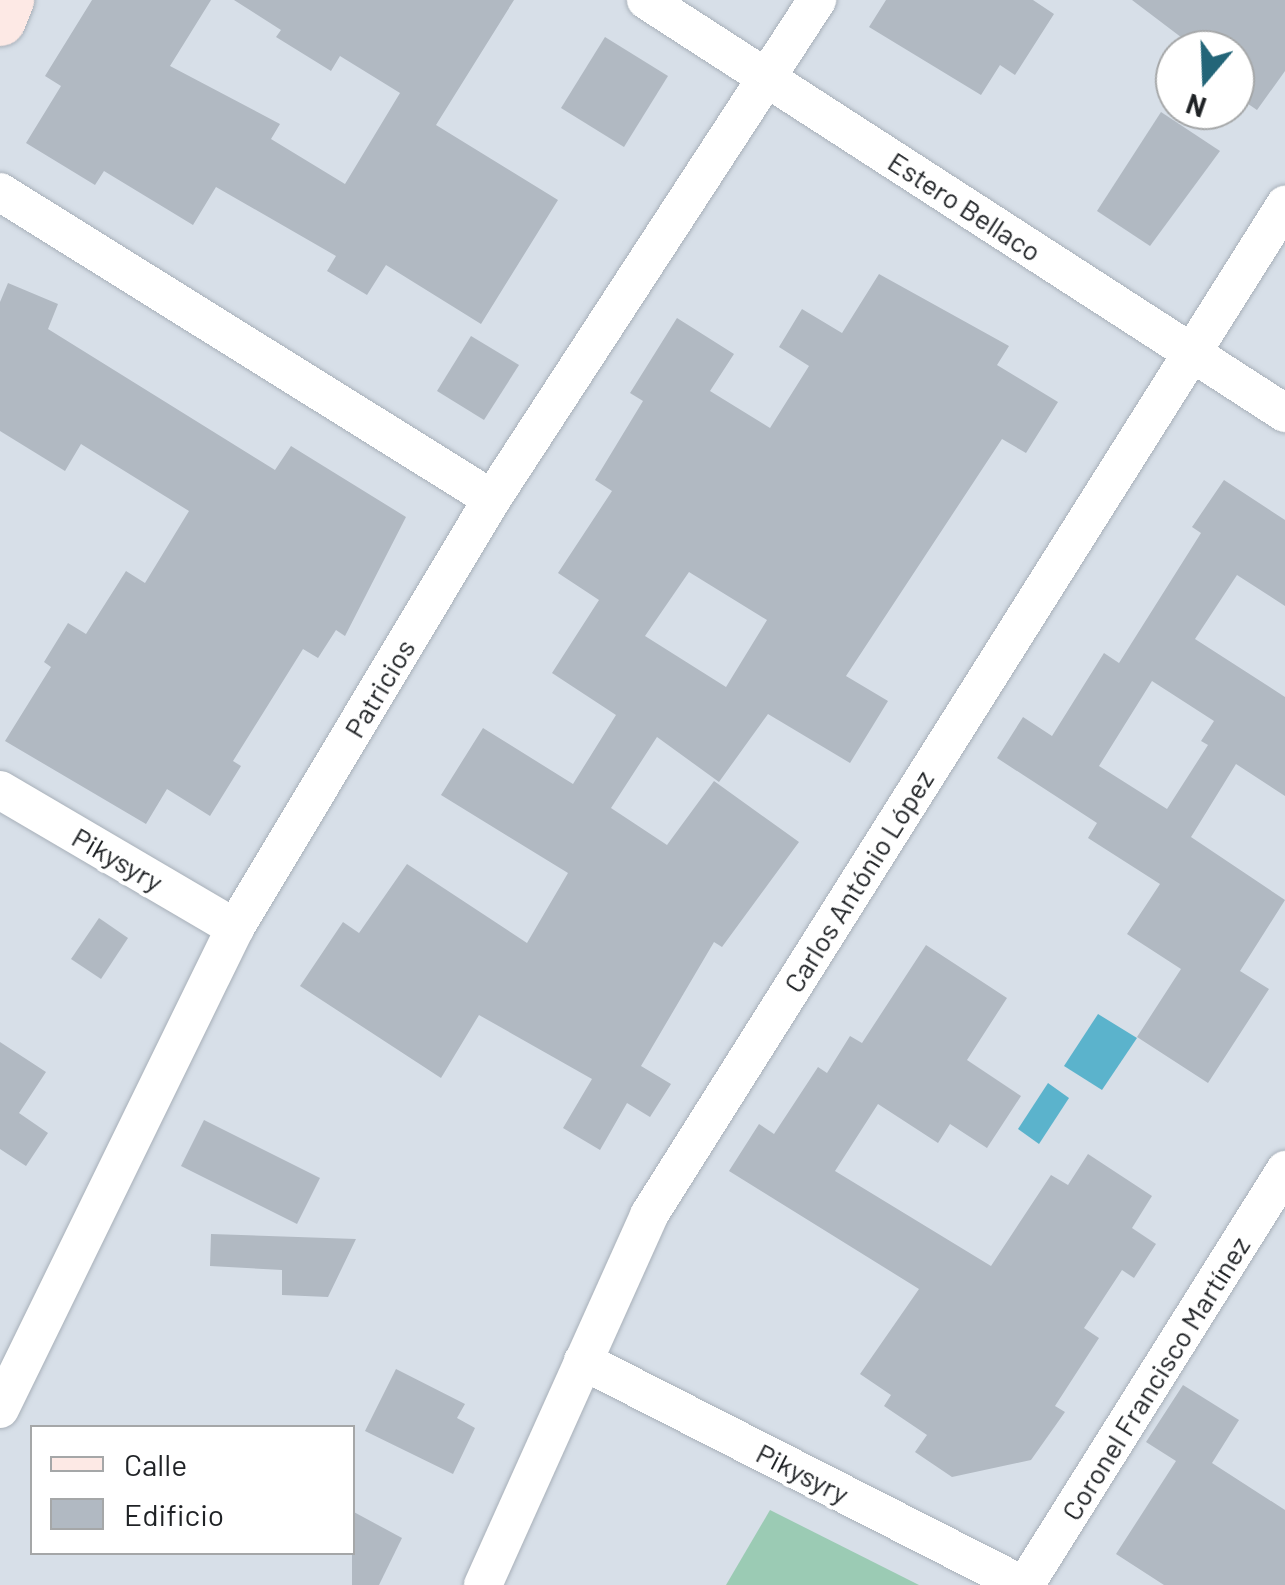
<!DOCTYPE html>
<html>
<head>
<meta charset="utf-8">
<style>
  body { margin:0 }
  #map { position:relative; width:1285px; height:1585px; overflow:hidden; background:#d7dfe8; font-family:Barlow,sans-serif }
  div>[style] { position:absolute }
  .green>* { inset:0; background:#9bcbb4 }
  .water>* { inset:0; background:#5bb3cc }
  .building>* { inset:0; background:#b1b9c2 }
  .roads { filter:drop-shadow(0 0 2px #a8b0b9) drop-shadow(0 0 2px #a8b0b9) }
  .street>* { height:38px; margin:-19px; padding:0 19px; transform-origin:19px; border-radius:19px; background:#fff }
  .secondary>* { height:52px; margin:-26px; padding:0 26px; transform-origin:26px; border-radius:26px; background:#fde9e5 }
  span { translate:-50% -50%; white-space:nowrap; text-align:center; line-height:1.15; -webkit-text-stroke:8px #fff; paint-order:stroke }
  .street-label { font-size:28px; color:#1f2225 }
  .legend { position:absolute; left:30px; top:1425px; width:325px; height:130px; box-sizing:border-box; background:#fff; border:2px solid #a5a7a8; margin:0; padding:12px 18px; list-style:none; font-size:30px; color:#1f2225 }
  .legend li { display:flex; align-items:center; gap:20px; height:50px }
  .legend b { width:50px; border:2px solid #a5a7a8 }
  .north { position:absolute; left:1155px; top:30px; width:100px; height:100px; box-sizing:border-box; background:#fff; border:2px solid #a5a7a8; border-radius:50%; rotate:199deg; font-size:28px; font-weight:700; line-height:40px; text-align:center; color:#1f2225 }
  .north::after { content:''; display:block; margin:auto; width:35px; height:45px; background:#236578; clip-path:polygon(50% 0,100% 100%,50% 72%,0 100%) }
</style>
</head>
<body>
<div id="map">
  <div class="green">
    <div style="clip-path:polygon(770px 1510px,919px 1585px,726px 1585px)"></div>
  </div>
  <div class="water">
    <div style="clip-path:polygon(1098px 1014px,1137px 1038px,1102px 1090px,1064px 1066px)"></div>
    <div style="clip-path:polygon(1048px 1083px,1069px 1098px,1039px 1144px,1018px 1129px)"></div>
  </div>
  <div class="building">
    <div style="clip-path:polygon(92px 0,211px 0,170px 66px,280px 124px,271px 139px,345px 184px,400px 93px,340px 56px,331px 71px,276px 37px,281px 30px,234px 0,514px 0,436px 125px,558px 200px,481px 324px,386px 265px,367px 295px,327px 271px,336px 256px,216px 187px,193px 225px,104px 171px,95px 185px,26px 143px,61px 86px,45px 76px)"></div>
    <div style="clip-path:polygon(886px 0,1033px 0,1054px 14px,1015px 75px,1000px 65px,981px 95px,869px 27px)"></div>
    <div style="clip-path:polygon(1132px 0,1285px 0,1285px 71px,1257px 110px,1235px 95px,1235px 50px,1198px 50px)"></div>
    <div style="clip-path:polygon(605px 37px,668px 76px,624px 147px,561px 108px)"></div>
    <div style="clip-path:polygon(1161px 112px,1220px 151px,1150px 246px,1097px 211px)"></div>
    <div style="clip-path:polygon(evenodd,879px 274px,1009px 346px,997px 365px,1058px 402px,1026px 453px,1002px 439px,846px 676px,888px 701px,850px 763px,768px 714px,719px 782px,657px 737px,611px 808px,667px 845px,714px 781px,799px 842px,722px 947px,714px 942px,641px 1066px,671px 1084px,650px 1117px,627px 1103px,600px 1150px,563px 1128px,592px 1079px,479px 1015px,441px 1078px,300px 986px,343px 922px,359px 933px,407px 864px,527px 943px,568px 873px,441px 795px,483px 728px,573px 784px,616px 715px,552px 673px,599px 600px,558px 573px,612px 491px,595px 480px,643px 401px,630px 393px,677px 318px,734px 354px,710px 391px,770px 428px,809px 366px,779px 347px,802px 309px,842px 333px,879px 274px,689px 572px,767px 620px,726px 687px,645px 636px,689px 572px)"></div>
    <div style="clip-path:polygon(8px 283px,58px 304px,48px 329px,275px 470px,291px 446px,406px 517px,345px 636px,336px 630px,318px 658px,303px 649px,233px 761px,241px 766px,210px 816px,167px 789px,146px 824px,5px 741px,51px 667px,44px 662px,68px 623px,86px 634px,126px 571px,145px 583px,189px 511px,81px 444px,65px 471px,0 431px,0 302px)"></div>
    <div style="clip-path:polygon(471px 336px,519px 365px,484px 420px,437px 391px)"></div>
    <div style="clip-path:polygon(evenodd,1224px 480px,1285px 520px,1285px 606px,1237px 575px,1195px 639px,1285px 697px,1285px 796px,1236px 764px,1191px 837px,1285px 900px,1240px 971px,1269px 989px,1208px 1083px,1137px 1037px,1181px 969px,1127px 934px,1160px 884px,1088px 838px,1097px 823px,997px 758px,1023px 717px,1052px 736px,1104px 653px,1119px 663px,1201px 533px,1192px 527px,1224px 480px,1152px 681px,1214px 721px,1201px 741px,1208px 745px,1167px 809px,1099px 766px,1152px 681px)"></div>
    <div style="clip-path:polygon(99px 918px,128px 938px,101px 979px,71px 959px)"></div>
    <div style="clip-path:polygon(926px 945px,1007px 998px,967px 1060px,1021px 1096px,987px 1148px,950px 1124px,938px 1143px,878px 1104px,835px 1171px,991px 1266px,1051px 1175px,1068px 1185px,1088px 1154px,1152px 1196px,1132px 1228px,1156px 1244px,1134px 1278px,1122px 1270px,1084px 1328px,1099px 1338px,1055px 1406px,1065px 1412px,1031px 1460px,952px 1477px,915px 1452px,927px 1435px,884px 1406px,891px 1395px,860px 1374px,919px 1289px,729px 1171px,759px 1124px,774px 1134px,818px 1067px,827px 1073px,850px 1036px,862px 1043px)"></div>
    <div style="clip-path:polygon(0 1042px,46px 1072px,19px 1113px,48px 1133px,26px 1166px,0 1149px)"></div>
    <div style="clip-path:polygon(204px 1120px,320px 1178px,297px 1224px,181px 1166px)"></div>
    <div style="clip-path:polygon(211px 1234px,356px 1239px,328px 1297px,282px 1295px,282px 1270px,210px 1266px)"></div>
    <div style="clip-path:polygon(396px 1369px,465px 1404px,457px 1418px,475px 1428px,453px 1474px,365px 1431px)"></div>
    <div style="clip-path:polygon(1183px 1385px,1239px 1420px,1212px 1463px,1285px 1510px,1285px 1585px,1164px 1585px,1116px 1554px,1176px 1461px,1146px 1442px)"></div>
    <div style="clip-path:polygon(352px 1511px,402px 1538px,379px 1585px,352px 1585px)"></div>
  </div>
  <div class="roads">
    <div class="street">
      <div style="left:646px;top:0;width:761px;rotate:32.88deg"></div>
      <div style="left:0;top:192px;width:580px;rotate:31.96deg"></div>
      <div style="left:0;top:790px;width:273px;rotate:30.4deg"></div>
      <div style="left:583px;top:1361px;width:494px;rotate:27deg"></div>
      <div style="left:0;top:1409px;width:535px;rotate:-63.96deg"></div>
      <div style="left:235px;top:928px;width:500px;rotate:-59.08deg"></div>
      <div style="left:492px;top:499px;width:596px;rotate:-56.92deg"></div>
      <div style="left:483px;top:1585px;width:406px;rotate:-65.8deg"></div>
      <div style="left:649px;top:1215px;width:1194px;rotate:-57.8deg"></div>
      <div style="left:1025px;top:1585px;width:490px;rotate:-57.9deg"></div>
    </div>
    <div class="secondary">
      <div style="left:0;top:20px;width:22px;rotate:-68deg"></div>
    </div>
  </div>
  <div class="street-label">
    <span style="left:965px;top:206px;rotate:33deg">Estero Bellaco</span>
    <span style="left:379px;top:688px;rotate:-59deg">Patricios</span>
    <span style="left:118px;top:859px;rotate:30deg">Pikysyry</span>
    <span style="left:858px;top:881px;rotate:-58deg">Carlos António López</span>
    <span style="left:1155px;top:1378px;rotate:-58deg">Coronel Francisco Martínez</span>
    <span style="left:803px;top:1473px;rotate:27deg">Pikysyry</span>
  </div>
  <ul class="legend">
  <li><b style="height:12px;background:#fde9e5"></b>Calle</li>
  <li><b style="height:28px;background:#b1b9c2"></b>Edificio</li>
  </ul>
  <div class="north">N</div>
</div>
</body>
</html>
